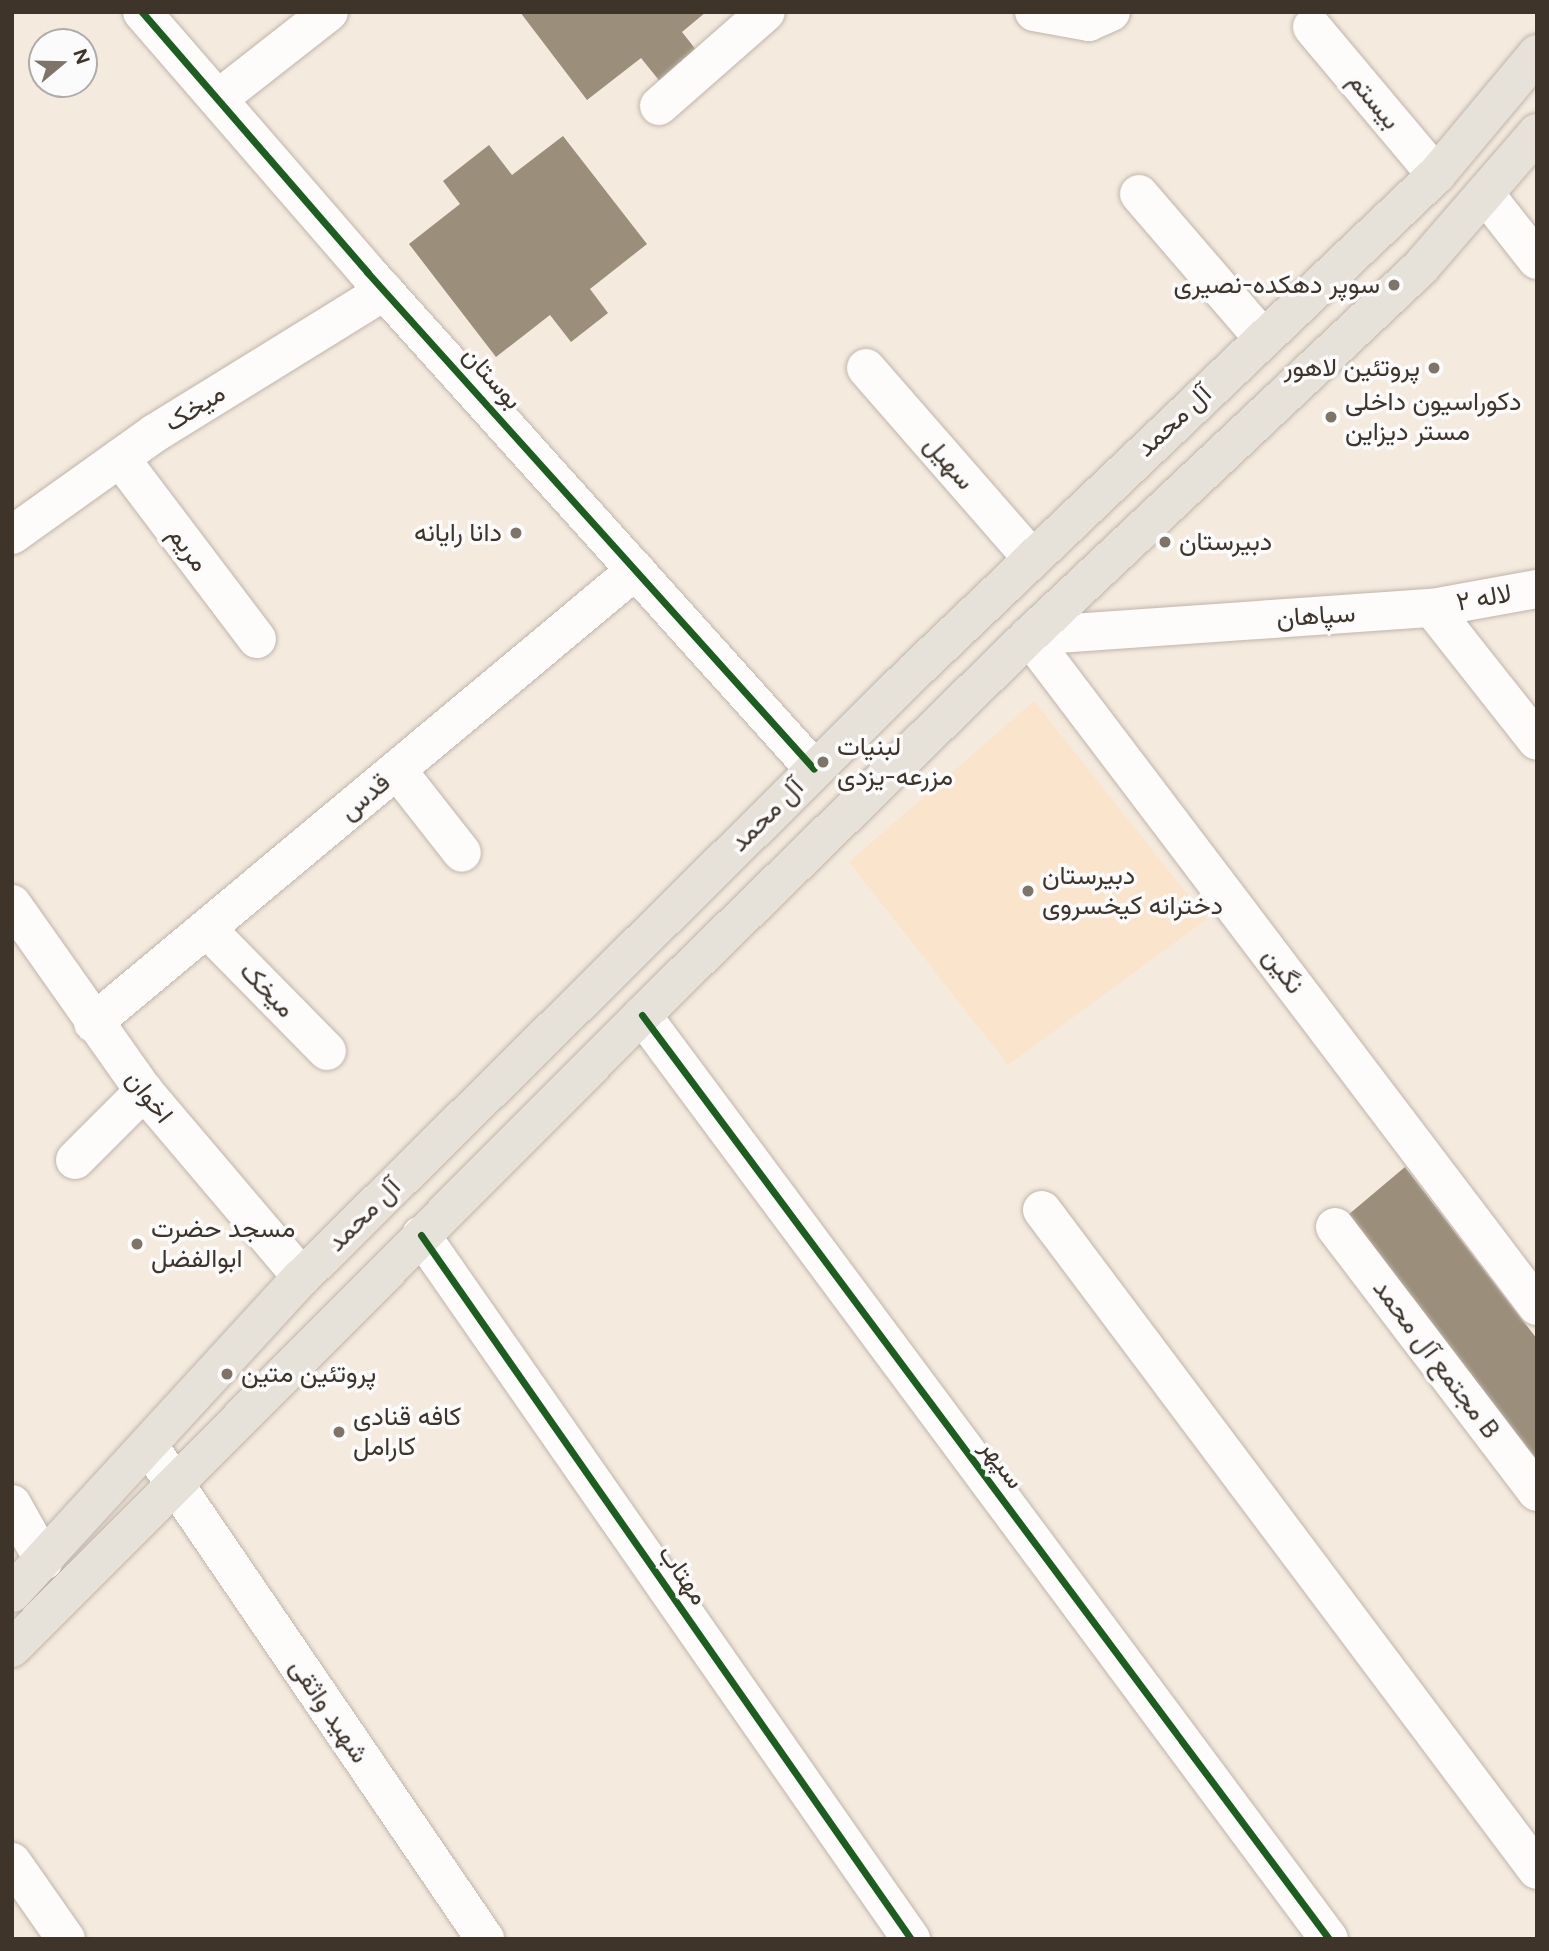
<!DOCTYPE html>
<html>
<head>
<meta charset="utf-8">
<style>
  body { margin:0 }
  #map { position:relative; width:1549px; height:1951px; overflow:hidden; background:#f5eade; font-family:Figtree,Vazirmatn,sans-serif }
  div>[style] { position:absolute }
  .built>* { inset:0; background:#fae4cc }
  .building>* { inset:0; background:#9b8e7b }
  .roads { filter:drop-shadow(0 0 2px #beb5aa) drop-shadow(0 0 2px #beb5aa) }
  .minor>* { height:38px; margin:-19px; padding:0 19px; transform-origin:19px; border-radius:19px; background:#fefcfa }
  .major>* { height:38px; margin:-19px; padding:0 19px; transform-origin:19px; border-radius:19px; background:#e7e2d9 }
  .cycleway>* { height:7px; margin:-3.5px; padding:0 3.5px; transform-origin:3.5px; border-radius:3.5px; background:#1b5e20 }
  .dots>* { width:19px; height:19px; translate:-50% -50%; box-sizing:border-box; border:4px solid #fbfbfb; border-radius:50% }
  span { translate:-50% -50%; white-space:nowrap; text-align:center; line-height:1.15; -webkit-text-stroke:7px #fbfbfb; paint-order:stroke }
  .street-label { font-size:26px; color:#3e3429 }
  .poi-label { font-size:26px; color:#3e3429 }
  .right { translate:-100% -50%; text-align:right }
  .left { translate:0 -50%; text-align:left }
  .frame { position:absolute; inset:0; border:14px solid #3e3429; pointer-events:none }
  .north { position:absolute; left:28px; top:28px; width:70px; height:70px; box-sizing:border-box; background:#fbfbfb; border:2px solid #afaba7; border-radius:50%; rotate:71deg; font-size:19px; font-weight:700; line-height:28px; text-align:center; color:#3e3429 }
  .north::after { content:''; display:block; margin:auto; width:24px; height:32px; background:#7e7468; clip-path:polygon(50% 0,100% 100%,50% 72%,0 100%) }
</style>
</head>
<body>
<div id="map">
  <div class="built">
    <div style="clip-path:polygon(1034px 701px,1207px 919px,1008px 1065px,849px 862px)"></div>
  </div>
  <div class="building">
    <div style="clip-path:polygon(520px 12px,706px 12px,682px 32px,700px 55px,662px 84px,641px 58px,587px 100px)"></div>
    <div style="clip-path:polygon(563px 136px,647px 244px,590px 289px,608px 313px,571px 342px,550px 315px,496px 357px,409px 244px,460px 204px,443px 181px,489px 145px,512px 175px)"></div>
    <div style="clip-path:polygon(1405px 1167px,1537px 1339px,1537px 1460px,1348px 1215px)"></div>
  </div>
  <div class="roads">
    <div class="minor">
      <div style="left:142px;top:12px;width:344px;rotate:49.1deg"></div>
      <div style="left:367px;top:272px;width:668px;rotate:48.03deg"></div>
      <div style="left:1034px;top:12px;width:56px;rotate:10.3deg"></div>
      <div style="left:1089px;top:22px;width:24px;rotate:-24deg"></div>
      <div style="left:1312px;top:27px;width:193px;rotate:50deg"></div>
      <div style="left:218px;top:99px;width:141px;rotate:-38.1deg"></div>
      <div style="left:659px;top:106px;width:142px;rotate:-41.3deg"></div>
      <div style="left:1139px;top:194px;width:190px;rotate:49.3deg"></div>
      <div style="left:1485px;top:194px;width:84px;rotate:51.8deg"></div>
      <div style="left:866px;top:368px;width:252px;rotate:48.9deg"></div>
      <div style="left:120px;top:458px;width:227px;rotate:52.9deg"></div>
      <div style="left:12px;top:535px;width:176px;rotate:-35.5deg"></div>
      <div style="left:155px;top:433px;width:270px;rotate:-31.7deg"></div>
      <div style="left:1432px;top:608px;width:107px;rotate:-10.3deg"></div>
      <div style="left:1029px;top:636px;width:841px;rotate:52.83deg"></div>
      <div style="left:1029px;top:636px;width:404px;rotate:-4deg"></div>
      <div style="left:1432px;top:608px;width:169px;rotate:51.7deg"></div>
      <div style="left:397px;top:770px;width:105px;rotate:51.9deg"></div>
      <div style="left:12px;top:904px;width:229px;rotate:54.8deg"></div>
      <div style="left:144px;top:1091px;width:244px;rotate:49.7deg"></div>
      <div style="left:207px;top:929px;width:171px;rotate:45.5deg"></div>
      <div style="left:642px;top:1015px;width:1151px;rotate:53.37deg"></div>
      <div style="left:93px;top:1023px;width:707px;rotate:-39.84deg"></div>
      <div style="left:75px;top:1160px;width:98px;rotate:-45deg"></div>
      <div style="left:1042px;top:1210px;width:825px;rotate:53.13deg"></div>
      <div style="left:1335px;top:1227px;width:333px;rotate:52.7deg"></div>
      <div style="left:421px;top:1235px;width:858px;rotate:55.16deg"></div>
      <div style="left:149px;top:1446px;width:597px;rotate:55.72deg"></div>
      <div style="left:12px;top:1504px;width:65px;rotate:60.7deg"></div>
      <div style="left:12px;top:1862px;width:94px;rotate:55deg"></div>
    </div>
    <div class="major">
      <div style="left:12px;top:1593px;width:429px;rotate:-47.5deg"></div>
      <div style="left:302px;top:1277px;width:865px;rotate:-44.67deg"></div>
      <div style="left:917px;top:669px;width:717px;rotate:-43.59deg"></div>
      <div style="left:1436px;top:175px;width:158px;rotate:-50.1deg"></div>
      <div style="left:12px;top:1648px;width:893px;rotate:-45.14deg"></div>
      <div style="left:642px;top:1015px;width:542px;rotate:-44.4deg"></div>
      <div style="left:1029px;top:636px;width:537px;rotate:-43.26deg"></div>
      <div style="left:1420px;top:268px;width:179px;rotate:-49.1deg"></div>
    </div>
  </div>
  <div class="cycleway">
    <div style="left:142px;top:12px;width:344px;rotate:49.1deg"></div>
    <div style="left:367px;top:272px;width:668px;rotate:48.03deg"></div>
    <div style="left:642px;top:1015px;width:1151px;rotate:53.37deg"></div>
    <div style="left:421px;top:1235px;width:858px;rotate:55.16deg"></div>
  </div>
  <div class="dots">
    <div style="left:1394px;top:285px;background:#7e7468"></div>
    <div style="left:1434px;top:368px;background:#7e7468"></div>
    <div style="left:1331px;top:417px;background:#7e7468"></div>
    <div style="left:516px;top:533px;background:#7e7468"></div>
    <div style="left:1165px;top:542px;background:#7e7468"></div>
    <div style="left:823px;top:762px;background:#7e7468"></div>
    <div style="left:1028px;top:891px;background:#7e7468"></div>
    <div style="left:137px;top:1244px;background:#7e7468"></div>
    <div style="left:227px;top:1374px;background:#7e7468"></div>
    <div style="left:339px;top:1432px;background:#7e7468"></div>
  </div>
  <div class="street-label">
    <span style="left:1374px;top:101px;rotate:50deg">بیستم</span>
    <span style="left:492px;top:378px;rotate:48deg">بوستان</span>
    <span style="left:195px;top:408px;rotate:-32deg">میخک</span>
    <span style="left:1174px;top:421px;rotate:-43deg">آل محمد</span>
    <span style="left:949px;top:463px;rotate:49deg">سهیل</span>
    <span style="left:188px;top:549px;rotate:53deg">مریم</span>
    <span style="left:1484px;top:598px;rotate:-10deg">لاله ۲</span>
    <span style="left:1316px;top:616px;rotate:-4deg">سپاهان</span>
    <span style="left:365px;top:797px;rotate:-40deg">قدس</span>
    <span style="left:767px;top:815px;rotate:-45deg">آل محمد</span>
    <span style="left:1283px;top:971px;rotate:53deg">نگین</span>
    <span style="left:267px;top:990px;rotate:46deg">میخک</span>
    <span style="left:149px;top:1097px;rotate:52deg">اخوان</span>
    <span style="left:364px;top:1215px;rotate:-45deg">آل محمد</span>
    <span style="left:1436px;top:1359px;rotate:53deg">مجتمع آل محمد B</span>
    <span style="left:1002px;top:1464px;rotate:53deg">سپهر</span>
    <span style="left:683px;top:1575px;rotate:55deg">مهتاب</span>
    <span style="left:329px;top:1711px;rotate:56deg">شهید واثقی</span>
  </div>
  <div class="poi-label">
    <span class="right" style="left:1380px;top:285px">سوپر دهکده-نصیری</span>
    <span class="right" style="left:1420px;top:368px">پروتئین لاهور</span>
    <span class="left" style="left:1345px;top:417px">دکوراسیون داخلی<br>مستر دیزاین</span>
    <span class="right" style="left:502px;top:533px">دانا رایانه</span>
    <span class="left" style="left:1179px;top:542px">دبیرستان</span>
    <span class="left" style="left:837px;top:762px">لبنیات<br>مزرعه-یزدی</span>
    <span class="left" style="left:1042px;top:891px">دبیرستان<br>دخترانه کیخسروی</span>
    <span class="left" style="left:151px;top:1244px">مسجد حضرت<br>ابوالفضل</span>
    <span class="left" style="left:241px;top:1374px">پروتئین متین</span>
    <span class="left" style="left:353px;top:1432px">کافه قنادی<br>کارامل</span>
  </div>
  <div class="frame"></div>
  <div class="north">N</div>
</div>
</body>
</html>
